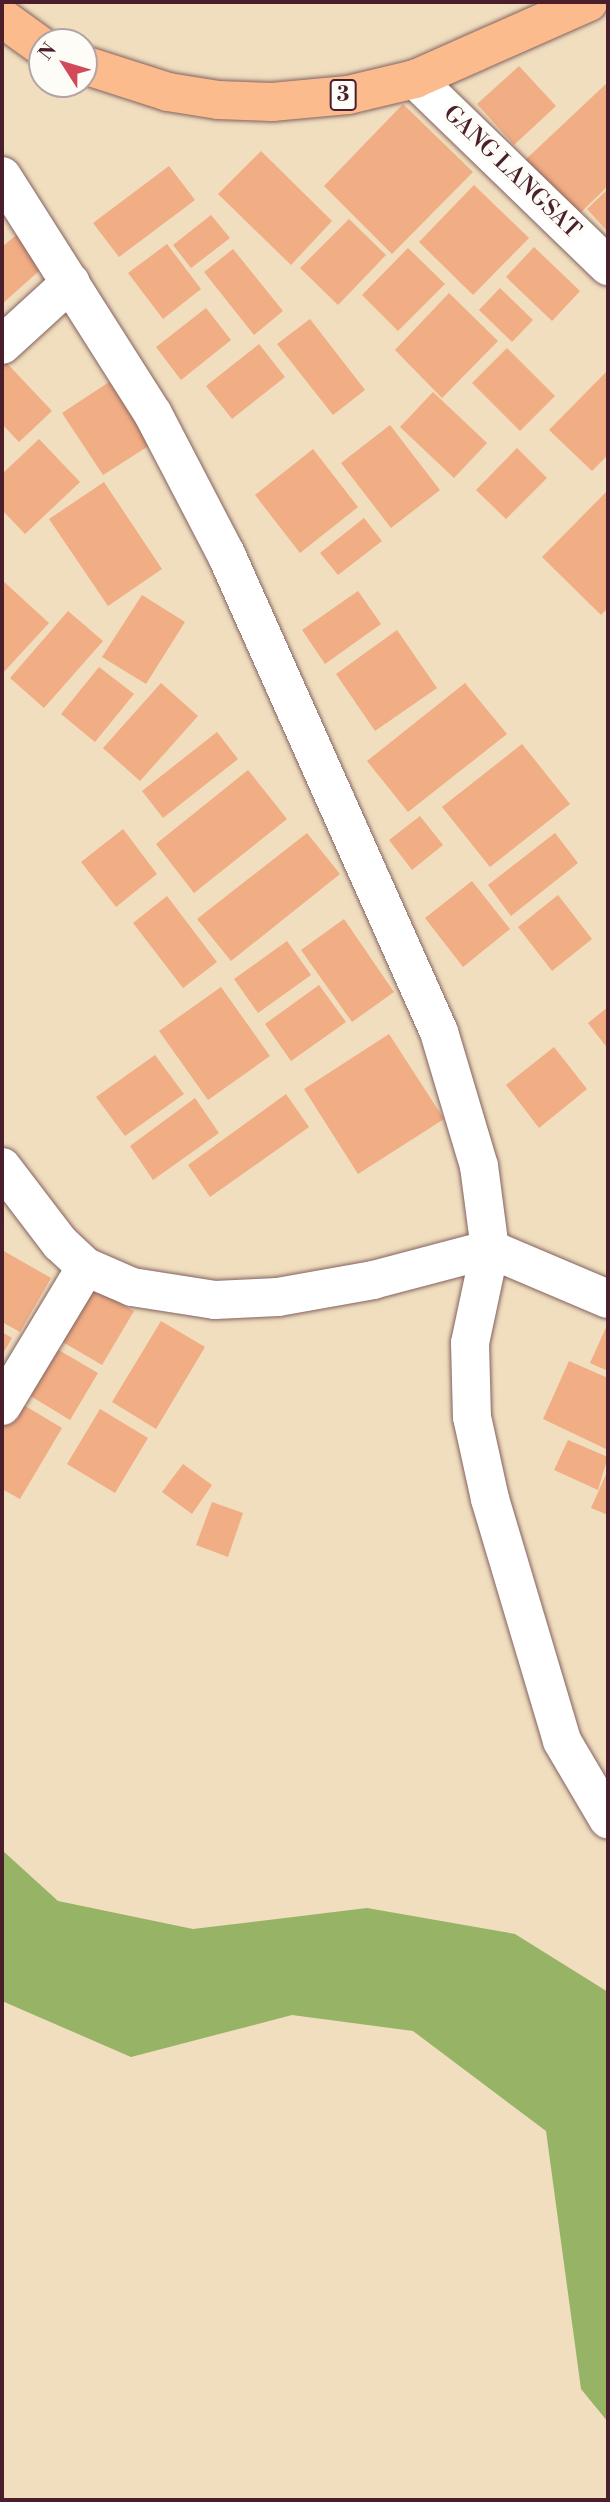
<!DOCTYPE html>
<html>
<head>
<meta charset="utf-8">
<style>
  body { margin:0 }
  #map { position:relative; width:610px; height:2502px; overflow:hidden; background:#f0debf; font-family:"Libre Bodoni",serif }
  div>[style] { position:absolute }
  .forest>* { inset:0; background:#96b366 }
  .building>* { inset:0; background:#f1ad84 }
  .roads { filter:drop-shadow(0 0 2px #84625f) drop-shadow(0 0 2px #84625f) }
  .street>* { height:38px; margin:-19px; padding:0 19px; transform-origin:19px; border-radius:19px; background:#fff }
  .highway>* { height:38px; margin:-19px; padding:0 19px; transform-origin:19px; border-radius:19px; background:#fbbb8d }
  span { translate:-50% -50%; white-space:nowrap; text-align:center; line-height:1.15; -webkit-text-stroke:7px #fdfcf7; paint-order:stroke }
  .shield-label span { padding:2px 5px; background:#fdfcf7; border:2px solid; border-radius:5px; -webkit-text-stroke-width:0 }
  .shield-label { font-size:21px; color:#4a1f2b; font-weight:700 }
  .street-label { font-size:23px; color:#4a1f2b }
  .frame { position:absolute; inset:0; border:4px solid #4a1f2b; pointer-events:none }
  .north { position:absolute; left:28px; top:28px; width:70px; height:70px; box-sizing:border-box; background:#fdfcf7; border:2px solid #b5a4a5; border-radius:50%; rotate:307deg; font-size:19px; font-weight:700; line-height:28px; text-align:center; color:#4a1f2b }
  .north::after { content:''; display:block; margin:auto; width:24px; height:32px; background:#d1495b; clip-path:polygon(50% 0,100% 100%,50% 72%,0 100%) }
</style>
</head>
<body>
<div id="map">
  <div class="forest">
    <div style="clip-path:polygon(2px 1850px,58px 1901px,193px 1929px,367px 1908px,515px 1934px,608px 1992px,608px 2422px,581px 2389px,546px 2131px,413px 2031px,292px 2015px,131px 2057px,2px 2001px)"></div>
  </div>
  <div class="building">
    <div style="clip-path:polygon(519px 66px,556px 106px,514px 145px,477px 104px)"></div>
    <div style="clip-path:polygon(608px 82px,608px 186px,575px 218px,523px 162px)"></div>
    <div style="clip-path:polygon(403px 104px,473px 172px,392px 254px,324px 186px)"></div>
    <div style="clip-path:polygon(261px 151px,332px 221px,291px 265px,218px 194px)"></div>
    <div style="clip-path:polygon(169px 166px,195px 200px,119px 257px,93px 223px)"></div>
    <div style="clip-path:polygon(474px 185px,529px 238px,473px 295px,419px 242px)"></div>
    <div style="clip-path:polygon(608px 189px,608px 232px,587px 209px)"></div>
    <div style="clip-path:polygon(211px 215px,230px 238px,191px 268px,173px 245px)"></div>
    <div style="clip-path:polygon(349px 219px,386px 255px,338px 305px,300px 268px)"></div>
    <div style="clip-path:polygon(21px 231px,48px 263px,2px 304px,2px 247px)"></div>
    <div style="clip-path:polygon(167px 244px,201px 289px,163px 319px,128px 273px)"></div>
    <div style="clip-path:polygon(534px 247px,580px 291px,552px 321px,506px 277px)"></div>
    <div style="clip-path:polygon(408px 248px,445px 284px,398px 331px,362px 295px)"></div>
    <div style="clip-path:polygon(233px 249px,283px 311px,254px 335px,204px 272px)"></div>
    <div style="clip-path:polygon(500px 288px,533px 320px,512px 342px,479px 310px)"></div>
    <div style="clip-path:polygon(449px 293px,498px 341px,442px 398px,395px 350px)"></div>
    <div style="clip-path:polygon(206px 308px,231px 340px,181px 380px,156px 347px)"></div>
    <div style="clip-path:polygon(310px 319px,365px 390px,333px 415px,277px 344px)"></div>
    <div style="clip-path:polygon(259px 344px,285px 377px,232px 419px,206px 386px)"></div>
    <div style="clip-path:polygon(507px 348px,555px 396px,520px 431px,472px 383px)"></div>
    <div style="clip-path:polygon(3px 359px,52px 411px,19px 442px,2px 424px)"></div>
    <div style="clip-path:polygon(608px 370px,608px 455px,592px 471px,549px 430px)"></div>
    <div style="clip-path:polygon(109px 382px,150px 445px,103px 475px,62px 413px)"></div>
    <div style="clip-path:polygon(433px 392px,487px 443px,454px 478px,400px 427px)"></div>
    <div style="clip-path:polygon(390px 425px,440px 490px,391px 528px,341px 463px)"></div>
    <div style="clip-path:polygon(39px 439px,80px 482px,25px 534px,2px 510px,2px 474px)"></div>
    <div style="clip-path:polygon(517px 448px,547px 478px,506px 519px,476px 490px)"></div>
    <div style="clip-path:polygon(313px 449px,358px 507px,300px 553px,255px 495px)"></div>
    <div style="clip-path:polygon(104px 482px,162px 569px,108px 606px,49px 519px)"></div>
    <div style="clip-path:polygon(608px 490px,608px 608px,601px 615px,542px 557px)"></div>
    <div style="clip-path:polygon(364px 518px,382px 541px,338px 575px,320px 553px)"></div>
    <div style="clip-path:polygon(2px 580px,49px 623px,2px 674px)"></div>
    <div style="clip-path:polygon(358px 591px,381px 624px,325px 664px,302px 630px)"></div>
    <div style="clip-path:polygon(142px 595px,185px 622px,146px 684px,102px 657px)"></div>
    <div style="clip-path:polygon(68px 611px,103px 641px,44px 708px,10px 678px)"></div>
    <div style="clip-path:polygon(397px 630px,437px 688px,375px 731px,336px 674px)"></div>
    <div style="clip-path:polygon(99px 667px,134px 694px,95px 742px,61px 714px)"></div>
    <div style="clip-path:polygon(161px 683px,198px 716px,140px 781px,103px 748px)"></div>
    <div style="clip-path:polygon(465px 683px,507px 734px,408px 812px,367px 761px)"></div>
    <div style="clip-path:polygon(217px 732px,238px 759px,163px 818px,142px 791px)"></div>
    <div style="clip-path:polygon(522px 744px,570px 804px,490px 867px,442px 807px)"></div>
    <div style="clip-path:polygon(248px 770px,287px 819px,194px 893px,156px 844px)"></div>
    <div style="clip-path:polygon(420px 816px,443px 845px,412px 870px,389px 840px)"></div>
    <div style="clip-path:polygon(123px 829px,157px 874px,116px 907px,81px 862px)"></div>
    <div style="clip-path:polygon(307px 833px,340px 874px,231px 961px,197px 919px)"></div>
    <div style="clip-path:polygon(555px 833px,578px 863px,511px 916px,488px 885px)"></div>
    <div style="clip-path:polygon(472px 881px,510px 929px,463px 967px,425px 918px)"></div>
    <div style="clip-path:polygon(558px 895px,592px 939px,552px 971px,518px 927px)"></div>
    <div style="clip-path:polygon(167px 896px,217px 962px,183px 988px,133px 923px)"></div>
    <div style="clip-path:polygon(344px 919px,394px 992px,352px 1022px,301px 950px)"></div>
    <div style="clip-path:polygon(287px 941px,311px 975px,258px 1013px,234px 979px)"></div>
    <div style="clip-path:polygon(319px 985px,346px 1022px,291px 1061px,265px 1024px)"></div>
    <div style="clip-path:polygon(221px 987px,270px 1056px,208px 1100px,159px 1031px)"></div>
    <div style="clip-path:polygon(608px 1007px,608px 1049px,588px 1023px)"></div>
    <div style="clip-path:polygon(389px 1034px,444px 1119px,358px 1174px,304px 1089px)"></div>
    <div style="clip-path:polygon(554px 1047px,587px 1089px,539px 1128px,506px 1085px)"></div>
    <div style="clip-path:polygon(155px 1055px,184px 1094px,125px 1136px,96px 1097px)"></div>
    <div style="clip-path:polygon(286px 1094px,309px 1127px,210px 1197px,188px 1165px)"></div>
    <div style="clip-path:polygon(195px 1098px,219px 1133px,153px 1180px,130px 1146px)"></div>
    <div style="clip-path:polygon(2px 1250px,51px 1278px,20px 1332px,2px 1322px)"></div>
    <div style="clip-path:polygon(93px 1288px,134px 1311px,102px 1365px,61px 1341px)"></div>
    <div style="clip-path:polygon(161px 1321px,205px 1347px,156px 1429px,112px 1402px)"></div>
    <div style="clip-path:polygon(608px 1323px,608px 1371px,590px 1363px)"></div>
    <div style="clip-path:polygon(2px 1332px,12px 1338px,2px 1355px)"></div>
    <div style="clip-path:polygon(57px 1349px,98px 1373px,70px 1420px,29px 1395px)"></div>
    <div style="clip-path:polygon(569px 1361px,608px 1378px,608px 1450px,543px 1419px)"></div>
    <div style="clip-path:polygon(12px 1398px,62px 1428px,20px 1499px,2px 1489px,2px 1416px)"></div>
    <div style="clip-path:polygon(100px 1409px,148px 1438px,115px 1493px,67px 1464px)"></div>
    <div style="clip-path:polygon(568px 1440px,608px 1457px,598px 1490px,554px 1470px)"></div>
    <div style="clip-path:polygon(183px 1464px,212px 1485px,192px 1514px,162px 1492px)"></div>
    <div style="clip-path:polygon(608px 1470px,608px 1515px,591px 1508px)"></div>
    <div style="clip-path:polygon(212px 1502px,243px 1513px,228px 1557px,196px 1545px)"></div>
  </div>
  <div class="roads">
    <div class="street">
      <div style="left:415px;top:79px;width:269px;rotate:44.1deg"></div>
      <div style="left:2px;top:176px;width:282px;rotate:57.6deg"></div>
      <div style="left:153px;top:414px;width:158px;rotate:62.5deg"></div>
      <div style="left:226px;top:554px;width:523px;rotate:65.98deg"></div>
      <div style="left:439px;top:1032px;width:140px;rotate:73.4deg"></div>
      <div style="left:479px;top:1166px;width:84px;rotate:82.5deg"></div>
      <div style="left:490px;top:1249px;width:96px;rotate:102deg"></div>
      <div style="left:470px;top:1343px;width:74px;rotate:88.5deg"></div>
      <div style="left:472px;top:1417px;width:84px;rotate:77.6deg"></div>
      <div style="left:490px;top:1499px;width:252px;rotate:73.4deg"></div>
      <div style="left:562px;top:1741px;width:91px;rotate:59.5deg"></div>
      <div style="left:2px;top:345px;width:93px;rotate:-42.4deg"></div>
      <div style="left:2px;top:1167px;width:96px;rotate:52.7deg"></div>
      <div style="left:60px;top:1243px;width:35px;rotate:43deg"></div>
      <div style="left:86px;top:1267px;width:50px;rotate:23.5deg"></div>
      <div style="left:132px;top:1287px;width:84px;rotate:8.9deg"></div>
      <div style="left:215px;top:1300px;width:63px;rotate:-2.7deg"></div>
      <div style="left:278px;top:1297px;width:97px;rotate:-10.1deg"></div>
      <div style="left:373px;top:1280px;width:121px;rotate:-14.8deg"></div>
      <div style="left:490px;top:1249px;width:128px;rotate:23deg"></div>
      <div style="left:2px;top:1406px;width:162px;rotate:-58.9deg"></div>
    </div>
    <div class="highway">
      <div style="left:2px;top:18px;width:49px;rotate:35.9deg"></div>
      <div style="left:84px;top:65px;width:88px;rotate:17.8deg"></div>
      <div style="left:168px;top:92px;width:51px;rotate:9.1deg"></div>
      <div style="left:218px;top:100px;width:54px;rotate:2.1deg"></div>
      <div style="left:272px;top:102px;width:76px;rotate:-5.3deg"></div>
      <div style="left:348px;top:95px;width:69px;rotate:-13.4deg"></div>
      <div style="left:415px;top:79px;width:190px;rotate:-23.9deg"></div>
    </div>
  </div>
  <div class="shield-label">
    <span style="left:343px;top:95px">3</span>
  </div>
  <div class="street-label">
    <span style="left:512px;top:172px;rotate:44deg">GANG LANGSAT</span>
  </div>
  <div class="frame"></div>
  <div class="north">N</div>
</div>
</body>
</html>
